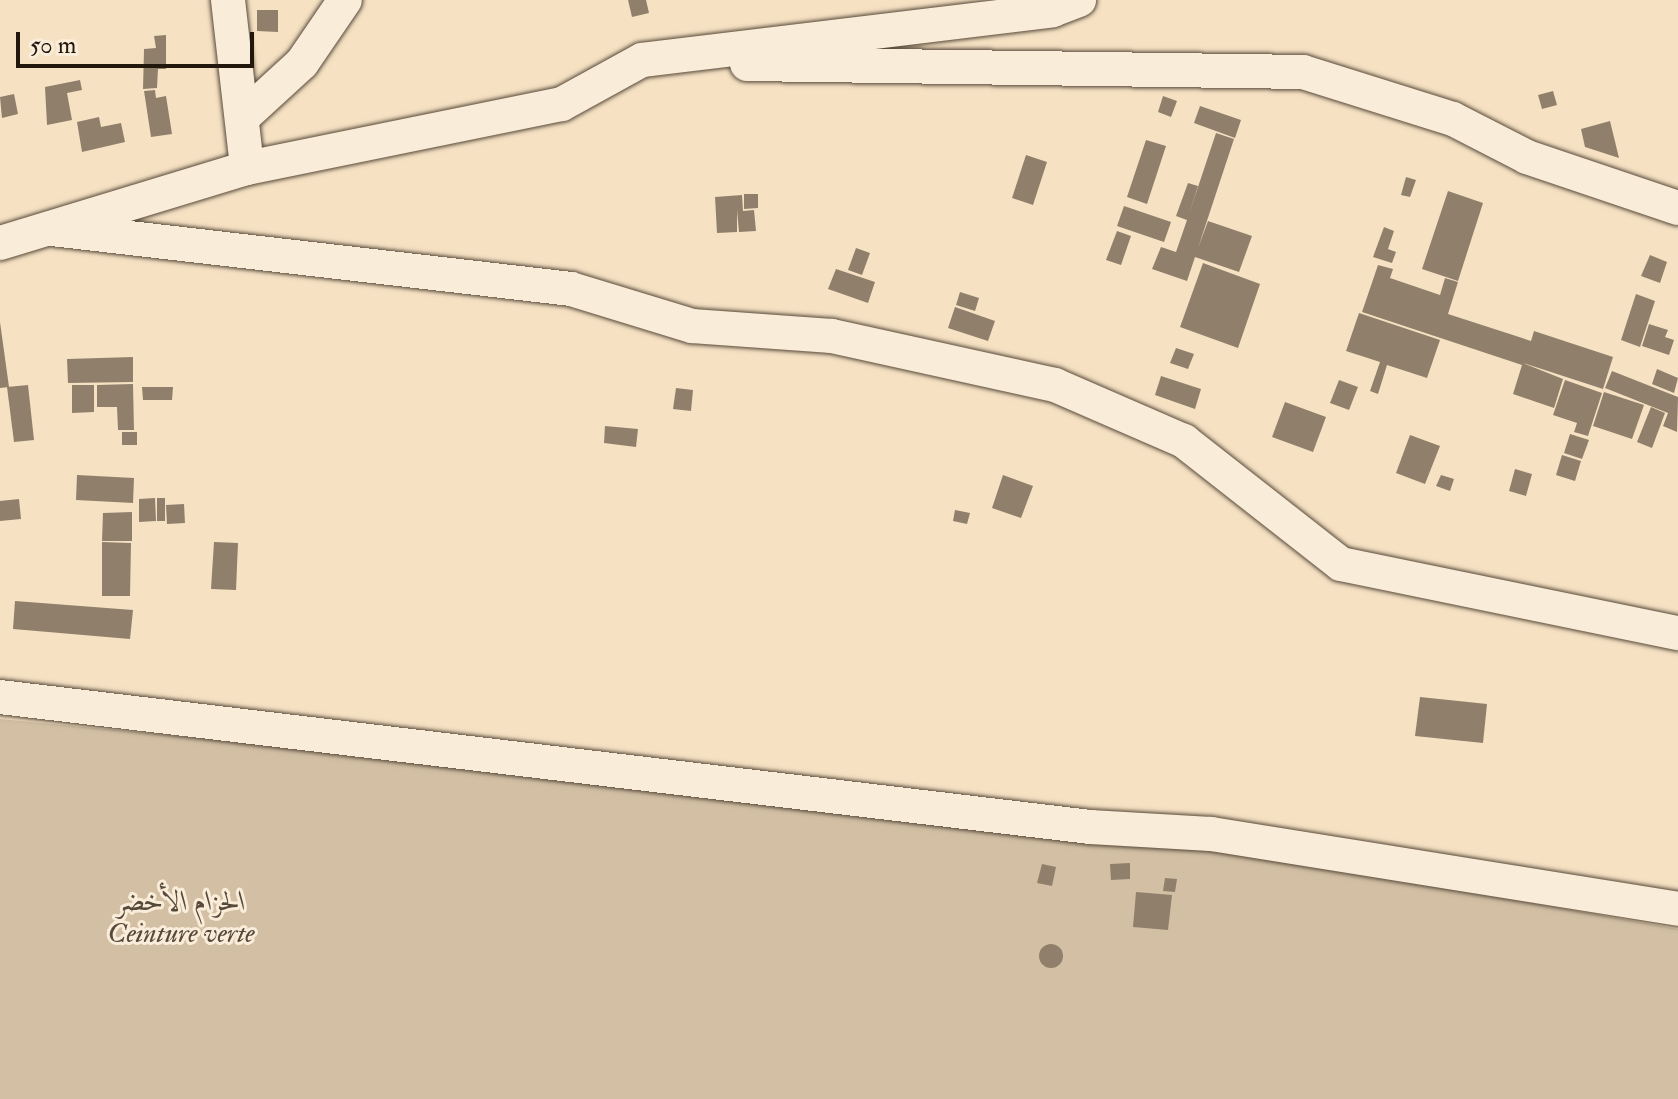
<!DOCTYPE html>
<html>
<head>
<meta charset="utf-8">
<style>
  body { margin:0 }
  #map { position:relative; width:1678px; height:1099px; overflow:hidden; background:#f6e1c3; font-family:"IM FELL Double Pica",Amiri,serif }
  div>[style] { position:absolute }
  .green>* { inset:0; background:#d2bfa4 }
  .building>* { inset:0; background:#90806b }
  .round { border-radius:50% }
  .roads { filter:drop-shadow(0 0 2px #574a3a) drop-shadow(0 0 2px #574a3a) }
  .minor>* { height:34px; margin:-17px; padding:0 17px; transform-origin:17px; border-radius:17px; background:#f9ecd8 }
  span { translate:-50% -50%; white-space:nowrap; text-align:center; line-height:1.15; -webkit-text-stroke:6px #f9ecd8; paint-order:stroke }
  .park-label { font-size:28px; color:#57493a; font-style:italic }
  .scale { position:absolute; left:16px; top:32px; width:238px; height:36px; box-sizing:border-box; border:4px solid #22170c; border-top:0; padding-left:10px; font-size:24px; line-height:28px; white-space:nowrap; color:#22170c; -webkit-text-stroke:6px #f9ecd8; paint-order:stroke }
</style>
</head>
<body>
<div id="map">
  <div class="green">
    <div style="clip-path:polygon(0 719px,462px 763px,1246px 852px,1678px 929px,1678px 1099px,0 1099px)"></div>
  </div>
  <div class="building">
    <div style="clip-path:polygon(628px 0,646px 0,649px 13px,632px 17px)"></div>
    <div style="clip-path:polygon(257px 10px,278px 10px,278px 32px,257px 31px)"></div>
    <div style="clip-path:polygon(166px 35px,166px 69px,158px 69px,157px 88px,143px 89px,144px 49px,156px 48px,154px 36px)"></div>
    <div style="clip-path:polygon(80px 80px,82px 90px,67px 93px,72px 120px,47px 125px,45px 87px)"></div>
    <div style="clip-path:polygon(155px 90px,156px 98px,166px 96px,172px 134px,151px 137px,144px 91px)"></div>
    <div style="clip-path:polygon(1553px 91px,1557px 105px,1542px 109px,1538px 95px)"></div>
    <div style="clip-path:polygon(14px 94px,18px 114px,2px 118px,0 97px)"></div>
    <div style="clip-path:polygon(1163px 96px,1177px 101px,1171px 117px,1158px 112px)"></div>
    <div style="clip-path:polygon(1200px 106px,1241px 120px,1235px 138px,1194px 123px)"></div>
    <div style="clip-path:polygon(99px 117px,101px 127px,121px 123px,125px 142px,82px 152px,77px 122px)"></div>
    <div style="clip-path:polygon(1610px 121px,1619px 158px,1585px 147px,1581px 129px)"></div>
    <div style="clip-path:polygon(1216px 133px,1234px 139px,1198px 248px,1208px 221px,1252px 236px,1239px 272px,1195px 257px,1187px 281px,1152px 269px,1161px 247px,1176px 252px,1187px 220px,1176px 216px,1188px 183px,1198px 186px,1189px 214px)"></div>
    <div style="clip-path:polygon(1146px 140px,1166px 146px,1147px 204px,1127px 197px)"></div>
    <div style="clip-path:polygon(1026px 155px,1047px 162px,1033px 205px,1012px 198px)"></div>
    <div style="clip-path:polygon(1406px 177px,1416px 180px,1410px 197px,1401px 195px)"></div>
    <div style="clip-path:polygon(1448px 191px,1483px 203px,1458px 281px,1422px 269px)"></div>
    <div style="clip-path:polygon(744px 194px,758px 194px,758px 208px,744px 209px)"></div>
    <div style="clip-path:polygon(742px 195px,743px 211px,754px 210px,756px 231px,739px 232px,737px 210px,737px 232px,717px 233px,715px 197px)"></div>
    <div style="clip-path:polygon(1124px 206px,1171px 222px,1164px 242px,1117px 226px)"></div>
    <div style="clip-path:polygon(1384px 227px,1394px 231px,1388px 249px,1396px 252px,1392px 263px,1373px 257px)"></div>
    <div style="clip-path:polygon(1117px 231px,1131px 236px,1121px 265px,1106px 260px)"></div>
    <div style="clip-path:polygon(856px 248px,870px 253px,862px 275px,848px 270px)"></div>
    <div style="clip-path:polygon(1650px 255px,1667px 262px,1660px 283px,1641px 276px)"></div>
    <div style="clip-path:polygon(1203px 263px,1260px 284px,1238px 348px,1180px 327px)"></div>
    <div style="clip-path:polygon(1378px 265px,1393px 269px,1390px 278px,1440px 295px,1445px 278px,1458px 282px,1448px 314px,1531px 341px,1534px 331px,1613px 357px,1603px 389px,1523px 363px,1563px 379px,1554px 408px,1513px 394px,1522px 365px,1362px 312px)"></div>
    <div style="clip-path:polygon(836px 269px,875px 282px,868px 303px,828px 289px)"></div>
    <div style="clip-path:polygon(960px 292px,979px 298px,975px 311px,956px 305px)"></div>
    <div style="clip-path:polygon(1636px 294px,1655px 301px,1640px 347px,1621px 340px)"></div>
    <div style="clip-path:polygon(955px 307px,995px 321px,988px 341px,948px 328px)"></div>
    <div style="clip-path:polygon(1359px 313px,1440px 340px,1427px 378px,1387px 365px,1378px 394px,1370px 391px,1380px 362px,1346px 351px)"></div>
    <div style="clip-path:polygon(0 322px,9px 387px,0 388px)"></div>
    <div style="clip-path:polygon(1649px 324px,1668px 330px,1665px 337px,1674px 340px,1669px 355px,1642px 346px)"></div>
    <div style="clip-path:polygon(1176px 348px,1194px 354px,1188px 369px,1170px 363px)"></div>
    <div style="clip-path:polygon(133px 357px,133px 382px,68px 383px,67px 359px)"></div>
    <div style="clip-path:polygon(1657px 369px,1678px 378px,1674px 393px,1652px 384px)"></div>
    <div style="clip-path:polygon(1612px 371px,1678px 397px,1677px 432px,1663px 426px,1668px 413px,1605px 388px)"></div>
    <div style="clip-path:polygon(1161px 376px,1201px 389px,1195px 409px,1155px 395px)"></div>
    <div style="clip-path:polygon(1339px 380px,1358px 387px,1349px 410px,1330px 403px)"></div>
    <div style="clip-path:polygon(1565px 380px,1602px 393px,1588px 436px,1574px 432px,1577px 423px,1553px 415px)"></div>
    <div style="clip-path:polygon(133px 384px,134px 430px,118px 430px,117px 407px,97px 407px,97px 385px)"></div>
    <div style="clip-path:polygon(28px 385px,34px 440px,14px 442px,7px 387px)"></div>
    <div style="clip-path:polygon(72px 385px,94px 385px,94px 412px,72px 413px)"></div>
    <div style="clip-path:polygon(142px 387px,173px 387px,172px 400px,143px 400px)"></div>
    <div style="clip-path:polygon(676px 388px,693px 390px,691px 411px,673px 409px)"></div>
    <div style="clip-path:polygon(1604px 392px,1644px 405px,1632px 439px,1593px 426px)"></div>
    <div style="clip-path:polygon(1285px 402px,1326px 417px,1313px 452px,1272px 437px)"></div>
    <div style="clip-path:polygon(1651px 407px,1665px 413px,1652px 448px,1637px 442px)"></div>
    <div style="clip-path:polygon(605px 426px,638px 429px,636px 447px,604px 443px)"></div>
    <div style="clip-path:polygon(122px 432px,137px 432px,137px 445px,122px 445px)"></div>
    <div style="clip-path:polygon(1570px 434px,1589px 440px,1582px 459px,1564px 453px)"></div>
    <div style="clip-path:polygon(1410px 435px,1440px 446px,1425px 484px,1396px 473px)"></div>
    <div style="clip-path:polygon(1562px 455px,1581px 461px,1575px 481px,1556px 475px)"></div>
    <div style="clip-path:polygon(1515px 469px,1532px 474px,1526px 496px,1509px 491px)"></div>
    <div style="clip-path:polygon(77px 475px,134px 478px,133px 503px,76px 500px)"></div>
    <div style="clip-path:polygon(1003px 475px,1033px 486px,1021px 518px,992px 508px)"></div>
    <div style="clip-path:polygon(1441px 475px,1454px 479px,1450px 491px,1436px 486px)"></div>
    <div style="clip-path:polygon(155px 498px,156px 521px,139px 522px,139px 499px)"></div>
    <div style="clip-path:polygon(157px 498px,165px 498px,165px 521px,157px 521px)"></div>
    <div style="clip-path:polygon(19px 499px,21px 519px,0 521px,0 501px)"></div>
    <div style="clip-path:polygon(184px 504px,185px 523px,167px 524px,166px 505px)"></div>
    <div style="clip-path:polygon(955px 510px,970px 513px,967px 524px,953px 521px)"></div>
    <div style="clip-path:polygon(132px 512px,132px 541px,102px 541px,103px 513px)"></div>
    <div style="clip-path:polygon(102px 542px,131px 543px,130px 596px,102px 596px)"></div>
    <div style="clip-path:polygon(214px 542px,238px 543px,236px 590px,211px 589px)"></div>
    <div style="clip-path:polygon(15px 601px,133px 610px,130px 639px,13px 629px)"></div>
    <div style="clip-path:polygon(1420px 697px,1487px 704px,1483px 743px,1415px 736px)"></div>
    <div style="clip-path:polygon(1130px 863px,1130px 879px,1111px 880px,1110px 864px)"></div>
    <div style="clip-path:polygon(1042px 864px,1056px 867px,1052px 886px,1037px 883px)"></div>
    <div style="clip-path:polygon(1165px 878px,1177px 879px,1175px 892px,1163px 891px)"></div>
    <div style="clip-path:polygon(1136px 892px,1172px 895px,1168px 930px,1133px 927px)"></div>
    <div class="round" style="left:1039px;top:944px;width:24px;height:24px"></div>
  </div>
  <div class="roads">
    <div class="minor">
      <div style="left:228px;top:0;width:169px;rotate:83.5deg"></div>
      <div style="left:747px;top:64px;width:556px;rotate:0.82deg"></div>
      <div style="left:1303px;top:72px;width:157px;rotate:17.4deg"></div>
      <div style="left:1453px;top:119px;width:83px;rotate:27.2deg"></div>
      <div style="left:1527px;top:157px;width:159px;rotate:18.7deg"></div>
      <div style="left:242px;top:118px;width:81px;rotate:-42.5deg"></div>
      <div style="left:302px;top:63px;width:76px;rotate:-55.7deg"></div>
      <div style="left:52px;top:229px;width:522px;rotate:6.59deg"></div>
      <div style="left:571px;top:289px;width:127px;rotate:17deg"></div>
      <div style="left:692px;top:326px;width:140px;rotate:4.1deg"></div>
      <div style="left:832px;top:336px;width:228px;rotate:12.4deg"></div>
      <div style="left:1055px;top:385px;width:141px;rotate:23.5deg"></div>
      <div style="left:1184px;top:441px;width:199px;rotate:38.1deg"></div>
      <div style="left:1341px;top:564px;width:344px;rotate:11.6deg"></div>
      <div style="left:0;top:243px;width:258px;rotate:-16.9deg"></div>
      <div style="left:247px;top:168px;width:321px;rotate:-11.5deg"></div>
      <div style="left:562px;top:104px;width:91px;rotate:-28.8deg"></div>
      <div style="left:642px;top:60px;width:414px;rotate:-6.9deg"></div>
      <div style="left:1053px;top:10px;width:28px;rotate:-21deg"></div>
      <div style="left:0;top:697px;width:1098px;rotate:6.8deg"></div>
      <div style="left:1090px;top:827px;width:121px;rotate:3.3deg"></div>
      <div style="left:1211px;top:834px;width:473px;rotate:9.1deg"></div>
    </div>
  </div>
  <div class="park-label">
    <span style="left:181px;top:918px">الحزام الأخضر<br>Ceinture verte</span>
  </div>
  <div class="scale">50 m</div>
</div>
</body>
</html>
